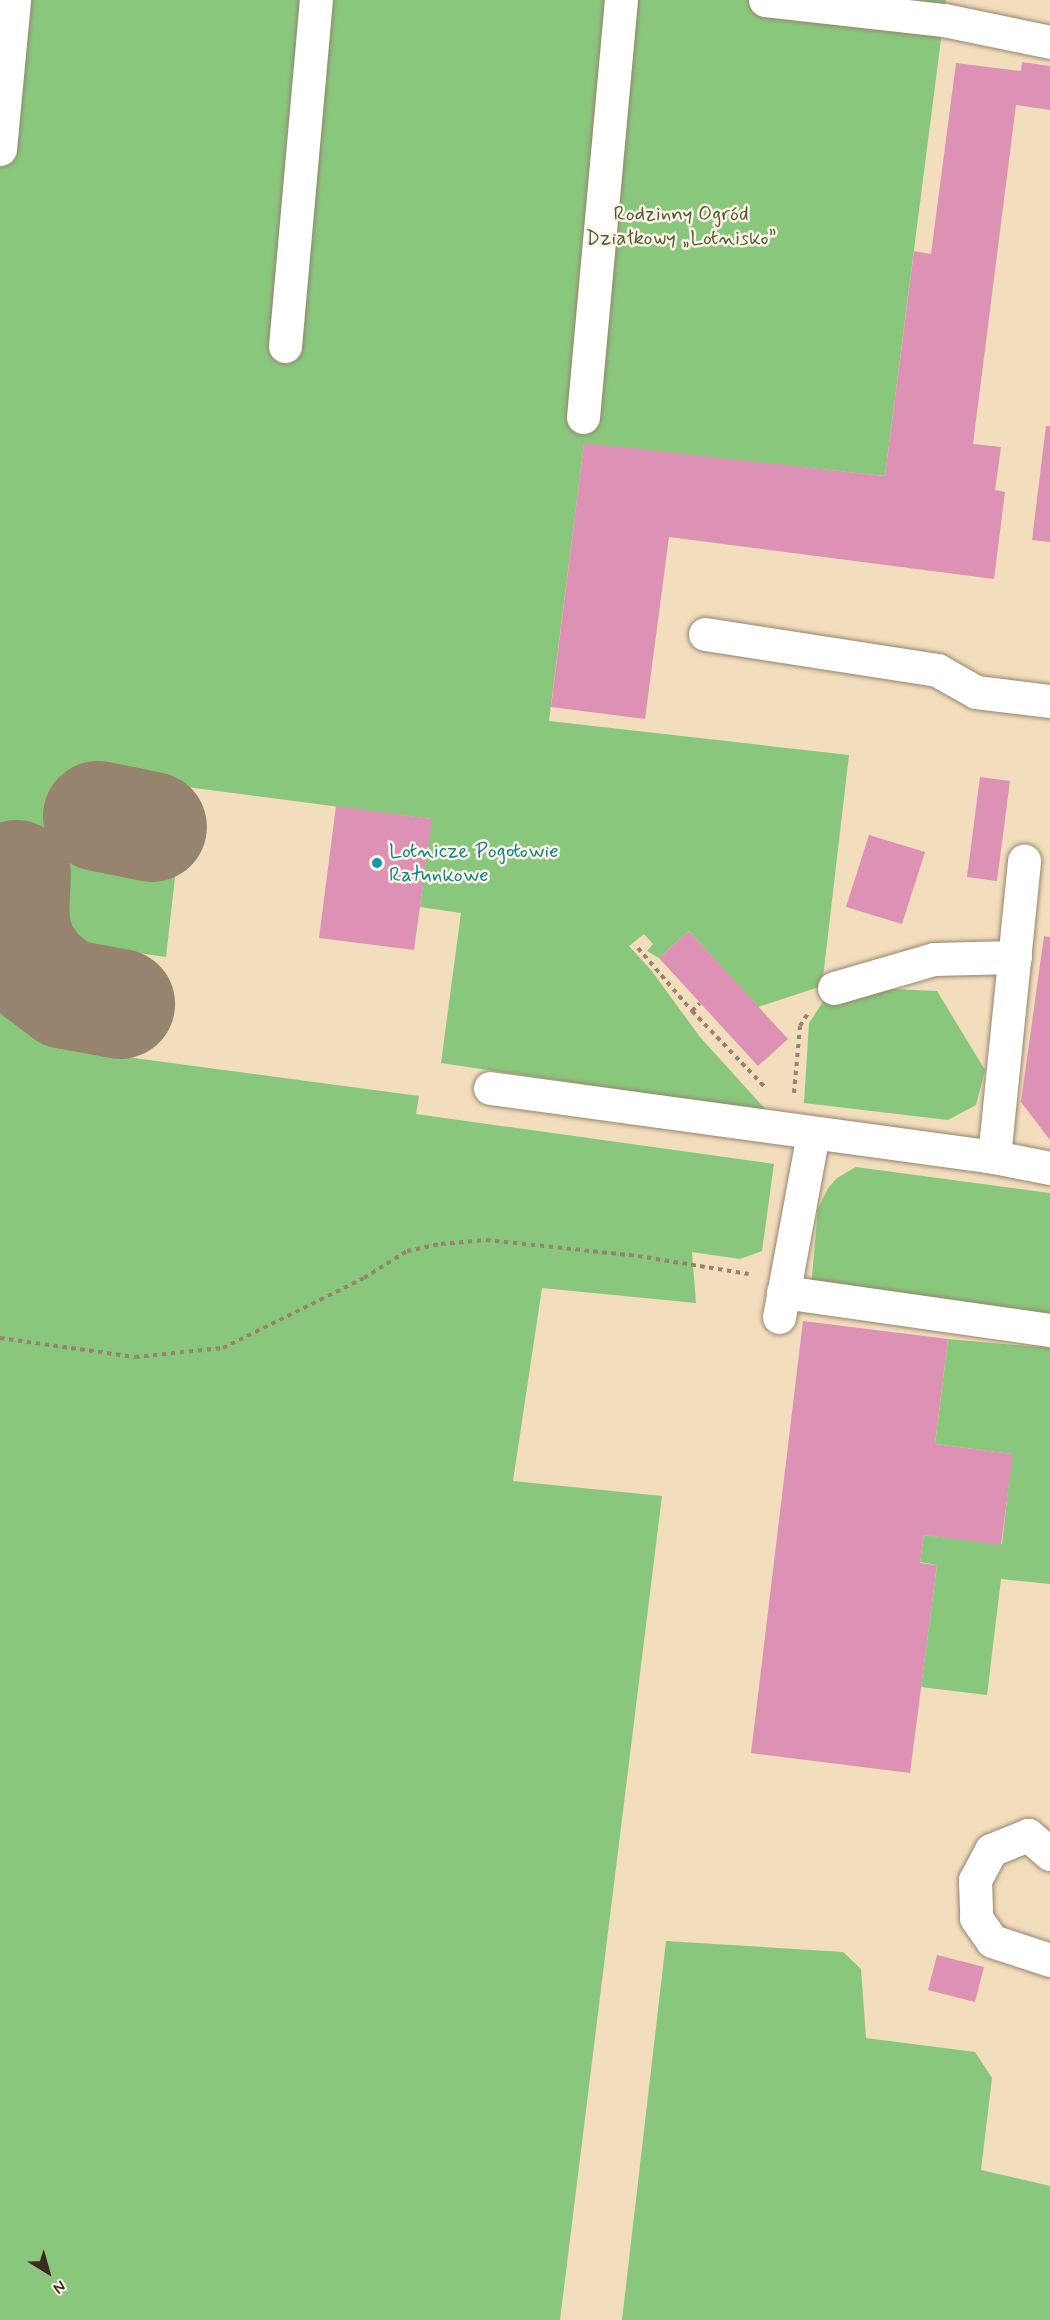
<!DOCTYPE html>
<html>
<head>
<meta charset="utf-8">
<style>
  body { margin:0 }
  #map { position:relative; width:1050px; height:2320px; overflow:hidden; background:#f2ddbd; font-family:Mynerve,sans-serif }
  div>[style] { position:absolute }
  .green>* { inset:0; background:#89c77d }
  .taxiway>* { height:110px; margin:-55px; padding:0 55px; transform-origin:55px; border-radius:55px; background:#96846e }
  .building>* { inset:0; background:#dd91b5 }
  .path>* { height:4px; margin-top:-2px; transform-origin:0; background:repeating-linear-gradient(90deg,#96846e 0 4.5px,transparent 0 9px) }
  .roads { filter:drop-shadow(0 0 2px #96846e) drop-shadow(0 0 2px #96846e) }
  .minor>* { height:33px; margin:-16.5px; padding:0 16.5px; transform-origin:16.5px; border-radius:16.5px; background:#fff }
  .dots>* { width:16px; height:16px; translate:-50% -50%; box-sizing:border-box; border:3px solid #fcf5e5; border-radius:50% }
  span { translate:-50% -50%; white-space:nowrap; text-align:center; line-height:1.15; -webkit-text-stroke:5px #fcf5e5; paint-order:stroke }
  .park-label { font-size:21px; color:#52593a }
  .culture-label { font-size:21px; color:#0d838f }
  .left { translate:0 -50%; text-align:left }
  .north { position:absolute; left:18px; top:2242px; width:60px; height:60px; -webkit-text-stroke:4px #fcf5e5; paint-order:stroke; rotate:143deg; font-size:16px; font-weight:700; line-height:24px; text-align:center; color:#3b2a1e }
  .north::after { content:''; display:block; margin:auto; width:21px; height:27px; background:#3b2a1e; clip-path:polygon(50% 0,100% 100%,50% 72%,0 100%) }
</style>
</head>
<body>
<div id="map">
  <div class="green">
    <div style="clip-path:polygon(0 0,946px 0,885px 476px,584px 444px,549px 721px,849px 755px,822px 986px,758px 1007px,689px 931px,659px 958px,647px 951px,653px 944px,644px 934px,629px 946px,651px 970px,700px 1037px,767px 1111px,441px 1063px,461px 913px,420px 907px,431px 819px,156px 783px,145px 873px,175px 877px,166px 957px,125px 951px,111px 1055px,419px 1096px,416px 1114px,774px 1164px,762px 1251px,740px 1259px,692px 1252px,696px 1303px,542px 1288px,513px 1481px,662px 1496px,560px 2320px,0 2320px)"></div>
    <div style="clip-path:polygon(892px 989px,937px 991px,985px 1070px,976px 1105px,948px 1120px,804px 1103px,809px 1023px,823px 1002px)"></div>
    <div style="clip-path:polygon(856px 1167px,1050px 1193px,1050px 1317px,811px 1288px,818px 1209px,828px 1188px,837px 1178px)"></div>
    <div style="clip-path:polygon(948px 1339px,1050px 1348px,1050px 1584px,1001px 1579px,987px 1695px,921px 1687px,937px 1565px,920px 1562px,924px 1535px,1002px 1544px,1012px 1454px,935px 1444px)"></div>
    <div style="clip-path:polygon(666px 1941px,843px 1952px,861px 1969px,866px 2038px,975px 2052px,992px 2078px,981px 2170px,1050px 2186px,1050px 2320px,622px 2320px)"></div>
  </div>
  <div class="taxiway">
    <div style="left:98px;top:816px;width:55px;rotate:11.5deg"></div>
    <div style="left:16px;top:875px;width:35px;rotate:93deg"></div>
    <div style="left:14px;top:910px;width:20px;rotate:84deg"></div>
    <div style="left:16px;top:930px;width:19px;rotate:74deg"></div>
    <div style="left:21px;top:948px;width:30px;rotate:56deg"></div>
    <div style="left:38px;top:973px;width:35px;rotate:37deg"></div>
    <div style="left:66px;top:994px;width:55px;rotate:10.5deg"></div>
  </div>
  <div class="building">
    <div style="clip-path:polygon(1022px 62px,1050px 66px,1050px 110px,1016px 105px,973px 444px,1001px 447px,995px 490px,1005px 492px,994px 579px,669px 537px,645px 719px,551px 707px,584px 443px,885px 476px,914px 251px,931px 254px,956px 63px,1021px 71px)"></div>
    <div style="clip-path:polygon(1046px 426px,1050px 426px,1050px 542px,1032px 540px)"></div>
    <div style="clip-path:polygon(980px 777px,1010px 781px,997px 881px,967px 877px)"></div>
    <div style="clip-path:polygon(336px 806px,432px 819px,414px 950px,319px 938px)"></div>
    <div style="clip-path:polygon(869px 835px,925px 852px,902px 924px,846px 907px)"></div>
    <div style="clip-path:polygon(689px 931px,788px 1039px,758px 1066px,659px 958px)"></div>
    <div style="clip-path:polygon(1044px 936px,1050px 937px,1050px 1140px,1021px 1102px)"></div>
    <div style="clip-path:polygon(803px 1321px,948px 1339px,935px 1444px,1013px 1454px,1001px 1545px,924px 1535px,920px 1563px,937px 1565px,910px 1773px,751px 1753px)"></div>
    <div style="clip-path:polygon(937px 1955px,984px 1967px,975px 2002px,928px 1990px)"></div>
  </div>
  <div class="path">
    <div style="left:638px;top:948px;width:83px;rotate:49.4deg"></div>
    <div style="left:692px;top:1011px;width:105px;rotate:46.2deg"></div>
    <div style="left:692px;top:1011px;width:11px;rotate:-45deg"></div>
    <div style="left:794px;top:1093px;width:67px;rotate:-84.9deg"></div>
    <div style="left:800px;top:1026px;width:15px;rotate:-58deg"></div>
    <div style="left:0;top:1338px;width:136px;rotate:8deg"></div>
    <div style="left:135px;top:1357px;width:88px;rotate:-5.8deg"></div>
    <div style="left:223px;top:1348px;width:157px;rotate:-26.4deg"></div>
    <div style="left:364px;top:1278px;width:51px;rotate:-32.1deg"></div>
    <div style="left:407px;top:1251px;width:35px;rotate:-12deg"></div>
    <div style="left:441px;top:1244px;width:45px;rotate:-5.1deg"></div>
    <div style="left:486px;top:1240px;width:153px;rotate:6deg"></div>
    <div style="left:638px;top:1256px;width:112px;rotate:9.2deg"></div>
  </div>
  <div class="roads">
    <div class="minor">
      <div style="left:765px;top:0;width:180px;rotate:6.4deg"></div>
      <div style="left:944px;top:20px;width:108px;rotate:11.7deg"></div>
      <div style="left:0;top:149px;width:150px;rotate:-84.6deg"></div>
      <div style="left:285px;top:346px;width:347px;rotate:-84.9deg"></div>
      <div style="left:583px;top:417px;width:419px;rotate:-84.8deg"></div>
      <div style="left:705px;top:634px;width:235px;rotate:8.8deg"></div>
      <div style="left:937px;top:670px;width:45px;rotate:29.4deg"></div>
      <div style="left:976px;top:692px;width:75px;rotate:6.9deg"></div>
      <div style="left:834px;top:988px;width:104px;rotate:-16.2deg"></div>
      <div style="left:934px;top:959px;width:81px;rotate:-1.4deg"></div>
      <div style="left:490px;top:1088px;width:509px;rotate:7.8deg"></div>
      <div style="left:994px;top:1157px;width:57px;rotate:11.1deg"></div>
      <div style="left:994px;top:1157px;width:298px;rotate:-84.2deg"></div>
      <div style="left:783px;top:1292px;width:270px;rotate:8.1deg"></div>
      <div style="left:779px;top:1317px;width:187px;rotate:-79.5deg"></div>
      <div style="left:1050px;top:1854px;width:29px;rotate:-139deg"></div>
      <div style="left:1028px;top:1835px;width:40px;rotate:158deg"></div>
      <div style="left:991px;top:1850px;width:34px;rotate:118deg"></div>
      <div style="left:975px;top:1880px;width:38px;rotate:88deg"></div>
      <div style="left:976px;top:1918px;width:28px;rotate:55deg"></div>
      <div style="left:992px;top:1941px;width:61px;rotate:18.1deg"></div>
    </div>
  </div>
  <div class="dots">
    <div style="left:377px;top:863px;background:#0f9aa8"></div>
  </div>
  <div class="park-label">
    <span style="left:681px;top:226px">Rodzinny Ogród<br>Działkowy „Lotnisko”</span>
  </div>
  <div class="culture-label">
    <span class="left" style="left:389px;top:863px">Lotnicze Pogotowie<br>Ratunkowe</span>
  </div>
  <div class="north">N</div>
</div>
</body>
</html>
